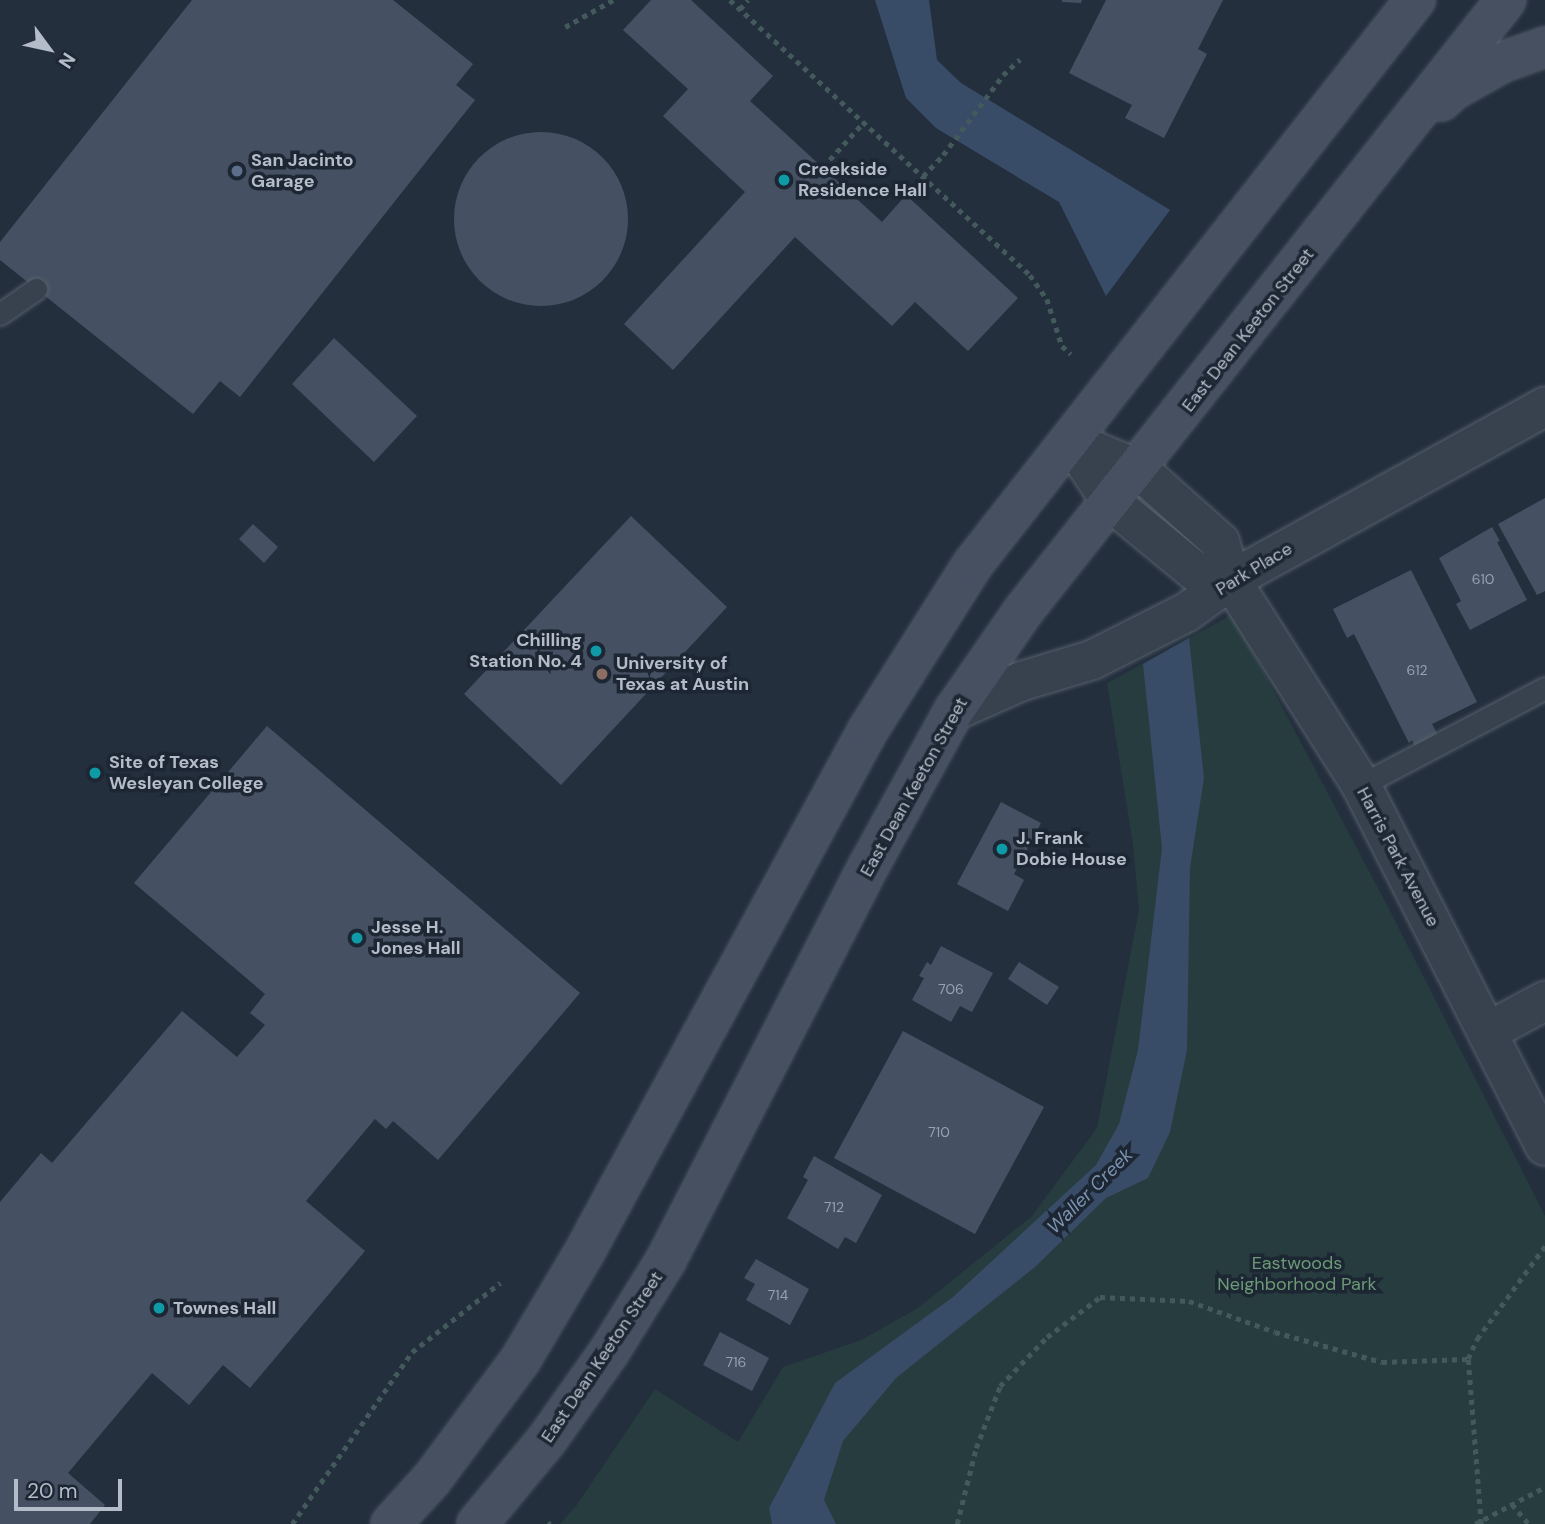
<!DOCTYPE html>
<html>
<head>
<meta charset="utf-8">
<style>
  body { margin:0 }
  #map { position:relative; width:1545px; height:1524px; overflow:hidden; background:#242f3e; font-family:"DM Sans",sans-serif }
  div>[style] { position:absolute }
  .green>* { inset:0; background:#263c3f }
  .water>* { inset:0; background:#394c67 }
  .building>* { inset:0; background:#455162 }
  .round { border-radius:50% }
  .path>* { height:4.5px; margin-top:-2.25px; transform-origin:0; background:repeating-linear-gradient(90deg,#44595c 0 5px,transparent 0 10px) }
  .roads { filter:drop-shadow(0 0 2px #565f6c) drop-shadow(0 0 2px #565f6c) }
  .service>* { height:21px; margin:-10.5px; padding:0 10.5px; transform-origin:10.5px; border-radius:10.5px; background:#38414e }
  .minor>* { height:38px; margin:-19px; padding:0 19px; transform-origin:19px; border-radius:19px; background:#38414e }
  .secondary>* { height:38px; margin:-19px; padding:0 19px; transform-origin:19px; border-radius:19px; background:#465061 }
  .dots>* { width:19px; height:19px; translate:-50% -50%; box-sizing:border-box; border:4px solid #1d2633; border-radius:50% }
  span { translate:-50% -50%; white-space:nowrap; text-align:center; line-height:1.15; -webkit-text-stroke:7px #1d2633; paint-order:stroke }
  .number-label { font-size:14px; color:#98a1af }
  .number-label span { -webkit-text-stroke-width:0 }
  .poi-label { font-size:18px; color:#b4bcc9; font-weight:700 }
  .left { translate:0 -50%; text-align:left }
  .right { translate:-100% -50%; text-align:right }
  .street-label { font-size:18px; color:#b4bcc9 }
  .park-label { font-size:18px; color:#6b9a76 }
  .water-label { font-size:19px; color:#7c92b1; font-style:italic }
  .north { position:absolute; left:14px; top:14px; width:70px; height:70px; -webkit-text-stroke:5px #1d2633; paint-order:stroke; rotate:123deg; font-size:19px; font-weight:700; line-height:28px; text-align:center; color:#b4bcc9 }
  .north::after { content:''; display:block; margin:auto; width:24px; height:32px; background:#b4bcc9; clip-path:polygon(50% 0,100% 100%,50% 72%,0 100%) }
  .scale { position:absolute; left:14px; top:1479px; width:108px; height:32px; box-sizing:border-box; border:4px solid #b4bcc9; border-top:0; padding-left:9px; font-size:21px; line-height:24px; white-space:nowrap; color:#b4bcc9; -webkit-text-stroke:5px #1d2633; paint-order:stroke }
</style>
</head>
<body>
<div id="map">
  <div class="green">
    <div style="clip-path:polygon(1233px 614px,1388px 907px,1545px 1216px,1545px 1524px,560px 1524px,576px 1506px,655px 1389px,738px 1442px,783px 1367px,861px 1340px,918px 1308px,1032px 1216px,1097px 1128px,1139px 910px,1133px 844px,1107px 683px)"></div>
  </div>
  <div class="water">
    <div style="clip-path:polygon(875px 0,929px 0,937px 60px,961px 83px,1170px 210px,1106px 296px,1059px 202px,936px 128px,906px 98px)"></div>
    <div style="clip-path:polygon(1189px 638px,1204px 778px,1190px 868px,1187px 1050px,1170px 1132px,1148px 1178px,1106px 1198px,1035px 1267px,896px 1378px,843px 1441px,824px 1500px,836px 1524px,772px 1524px,769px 1508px,835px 1383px,953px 1297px,1096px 1165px,1119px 1124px,1138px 1050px,1162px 848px,1143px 664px)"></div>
  </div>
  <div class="building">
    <div style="clip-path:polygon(192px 0,393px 0,473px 64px,456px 85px,475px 100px,240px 397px,220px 381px,193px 414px,0 260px,0 242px)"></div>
    <div style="clip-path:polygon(651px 0,691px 0,773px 76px,750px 101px,882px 222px,906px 195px,1018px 298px,968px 351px,915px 302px,892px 326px,795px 237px,673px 370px,624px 324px,745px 192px,663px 116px,688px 89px,623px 30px)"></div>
    <div style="clip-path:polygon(1062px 0,1082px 0,1081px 3px,1062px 2px)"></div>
    <div style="clip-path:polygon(1106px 0,1223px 0,1198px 49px,1207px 54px,1164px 138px,1125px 118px,1132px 105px,1069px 73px)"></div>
    <div class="round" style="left:454px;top:132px;width:174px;height:174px"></div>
    <div style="clip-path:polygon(334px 338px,417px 416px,374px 462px,292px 384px)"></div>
    <div style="clip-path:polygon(1545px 498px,1545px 591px,1537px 595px,1498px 524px)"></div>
    <div style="clip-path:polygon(631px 516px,727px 607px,561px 785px,464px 694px)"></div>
    <div style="clip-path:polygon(253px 524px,278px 547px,264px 563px,239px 539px)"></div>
    <div style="clip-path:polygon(1492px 527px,1500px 541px,1497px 542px,1527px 600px,1470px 630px,1456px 604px,1461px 601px,1439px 558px)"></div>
    <div style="clip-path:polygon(1411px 570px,1477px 702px,1432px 724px,1438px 735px,1415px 747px,1412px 740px,1409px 743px,1354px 634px,1347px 638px,1333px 609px)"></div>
    <div style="clip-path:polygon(267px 726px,580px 993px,438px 1160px,393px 1121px,386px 1129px,375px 1119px,306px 1201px,365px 1251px,250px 1388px,223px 1365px,189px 1405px,152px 1373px,68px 1473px,105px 1505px,90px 1524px,0 1524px,0 1202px,41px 1153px,52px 1163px,182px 1011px,237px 1057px,265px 1025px,250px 1013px,265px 994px,134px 883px)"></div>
    <div style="clip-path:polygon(1001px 802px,1041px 823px,1014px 874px,1024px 880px,1008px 911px,957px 884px)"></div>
    <div style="clip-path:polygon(941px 946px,993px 973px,972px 1012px,960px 1006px,951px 1022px,912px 1000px,924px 978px,919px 976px,927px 962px,931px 965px)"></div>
    <div style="clip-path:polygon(1019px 962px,1059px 987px,1047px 1005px,1008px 979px)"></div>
    <div style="clip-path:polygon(903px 1031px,1044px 1107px,975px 1234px,834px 1158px)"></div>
    <div style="clip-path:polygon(814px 1156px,882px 1195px,856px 1243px,845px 1237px,838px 1249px,787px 1218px,808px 1180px,803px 1177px)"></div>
    <div style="clip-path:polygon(756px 1259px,809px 1289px,790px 1325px,746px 1300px,755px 1284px,744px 1278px)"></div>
    <div style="clip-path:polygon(720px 1332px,769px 1358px,752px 1391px,703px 1365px)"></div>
  </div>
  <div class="path">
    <div style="left:730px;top:0;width:407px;rotate:42.5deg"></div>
    <div style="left:1030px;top:275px;width:29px;rotate:55deg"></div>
    <div style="left:1047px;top:299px;width:49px;rotate:72.3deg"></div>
    <div style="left:1062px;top:346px;width:12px;rotate:42deg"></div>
    <div style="left:740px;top:9px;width:12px;rotate:-48deg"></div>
    <div style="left:565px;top:27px;width:55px;rotate:-29.4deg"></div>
    <div style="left:823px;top:167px;width:61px;rotate:-47.7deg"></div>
    <div style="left:923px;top:176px;width:29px;rotate:-46deg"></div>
    <div style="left:943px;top:155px;width:100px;rotate:-53.1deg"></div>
    <div style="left:1003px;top:75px;width:23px;rotate:-43deg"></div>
    <div style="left:1512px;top:1504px;width:26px;rotate:50deg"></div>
    <div style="left:548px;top:1522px;width:3px;rotate:45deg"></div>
    <div style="left:292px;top:1524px;width:210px;rotate:-55.1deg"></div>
    <div style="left:412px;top:1352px;width:112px;rotate:-38.1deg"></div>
    <div style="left:957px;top:1524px;width:78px;rotate:-76deg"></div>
    <div style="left:976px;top:1448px;width:66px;rotate:-68.8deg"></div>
    <div style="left:1000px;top:1386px;width:68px;rotate:-46.2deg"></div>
    <div style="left:1047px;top:1337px;width:66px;rotate:-37deg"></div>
    <div style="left:1100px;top:1297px;width:89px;rotate:2.6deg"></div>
    <div style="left:1189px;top:1301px;width:91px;rotate:19.8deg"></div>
    <div style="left:1275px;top:1332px;width:111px;rotate:15.7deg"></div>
    <div style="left:1382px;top:1362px;width:86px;rotate:-2deg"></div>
    <div style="left:1475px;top:1524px;width:79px;rotate:-27.9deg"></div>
    <div style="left:1481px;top:1524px;width:166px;rotate:-94.5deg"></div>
    <div style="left:1468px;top:1359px;width:22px;rotate:-66deg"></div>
    <div style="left:1477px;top:1339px;width:115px;rotate:-53.8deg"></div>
  </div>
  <div class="roads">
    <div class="service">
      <div style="left:0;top:314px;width:44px;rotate:-34.8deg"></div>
      <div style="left:1361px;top:785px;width:208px;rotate:-27.8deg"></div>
    </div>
    <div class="minor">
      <div style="left:1071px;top:441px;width:73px;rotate:22.7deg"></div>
      <div style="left:1138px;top:469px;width:110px;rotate:41.7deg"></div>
      <div style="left:1220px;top:542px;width:40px;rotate:74deg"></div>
      <div style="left:1231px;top:580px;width:243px;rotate:57.6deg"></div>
      <div style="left:1361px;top:785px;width:405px;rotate:63deg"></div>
      <div style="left:1071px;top:441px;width:73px;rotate:56.7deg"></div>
      <div style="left:1111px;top:502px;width:110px;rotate:39.5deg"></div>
      <div style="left:1196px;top:572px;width:36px;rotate:13deg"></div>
      <div style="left:954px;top:711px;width:74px;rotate:-23.8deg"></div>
      <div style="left:1022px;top:681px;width:73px;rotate:-16.7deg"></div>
      <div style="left:1092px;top:660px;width:106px;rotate:-26.8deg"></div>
      <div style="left:1187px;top:612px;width:54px;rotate:-36deg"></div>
      <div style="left:1231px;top:580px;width:359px;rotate:-28.9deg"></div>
      <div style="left:1489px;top:1031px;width:64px;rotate:-28.2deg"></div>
    </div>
    <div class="secondary">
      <div style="left:1441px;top:101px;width:16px;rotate:-43deg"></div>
      <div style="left:1453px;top:90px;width:57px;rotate:-29.2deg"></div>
      <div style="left:1503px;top:62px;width:45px;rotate:-19.7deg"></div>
      <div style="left:391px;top:1524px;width:61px;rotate:-47.7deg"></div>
      <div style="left:432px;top:1479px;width:149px;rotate:-53.4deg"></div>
      <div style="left:521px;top:1359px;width:126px;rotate:-59.3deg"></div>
      <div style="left:585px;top:1251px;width:593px;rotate:-61.49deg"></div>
      <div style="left:868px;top:730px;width:196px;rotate:-57.7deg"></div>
      <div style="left:973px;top:564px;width:717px;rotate:-51.91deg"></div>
      <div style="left:477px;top:1524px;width:108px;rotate:-50.3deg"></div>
      <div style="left:546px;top:1441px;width:109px;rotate:-54.7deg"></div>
      <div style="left:609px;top:1352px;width:108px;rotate:-58.2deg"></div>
      <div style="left:666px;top:1260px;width:440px;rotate:-62.8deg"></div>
      <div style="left:867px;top:869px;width:180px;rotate:-61.2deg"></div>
      <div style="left:954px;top:711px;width:123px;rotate:-55.3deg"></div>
      <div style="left:1024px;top:610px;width:777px;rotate:-51.69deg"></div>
    </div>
  </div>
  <div class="dots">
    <div style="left:237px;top:171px;background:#5c6f8a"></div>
    <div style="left:784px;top:180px;background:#0f9aa8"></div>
    <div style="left:596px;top:651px;background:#0f9aa8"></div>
    <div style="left:602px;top:674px;background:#8d6e63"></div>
    <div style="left:95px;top:773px;background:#0f9aa8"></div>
    <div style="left:1002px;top:849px;background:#0f9aa8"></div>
    <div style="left:357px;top:938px;background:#0f9aa8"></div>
    <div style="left:159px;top:1308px;background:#0f9aa8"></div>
  </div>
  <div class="number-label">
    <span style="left:1483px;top:579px">610</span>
    <span style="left:1417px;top:670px">612</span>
    <span style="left:951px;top:989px">706</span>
    <span style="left:939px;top:1132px">710</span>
    <span style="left:834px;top:1207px">712</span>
    <span style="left:778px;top:1295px">714</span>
    <span style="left:736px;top:1362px">716</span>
  </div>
  <div class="poi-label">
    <span class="left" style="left:251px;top:171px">San Jacinto<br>Garage</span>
    <span class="left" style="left:798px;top:180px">Creekside<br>Residence Hall</span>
    <span class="right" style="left:582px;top:651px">Chilling<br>Station No. 4</span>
    <span class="left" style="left:616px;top:674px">University of<br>Texas at Austin</span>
    <span class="left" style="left:109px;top:773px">Site of Texas<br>Wesleyan College</span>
    <span class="left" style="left:1016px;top:849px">J. Frank<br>Dobie House</span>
    <span class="left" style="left:371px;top:938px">Jesse H.<br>Jones Hall</span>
    <span class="left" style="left:173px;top:1308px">Townes Hall</span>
  </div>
  <div class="street-label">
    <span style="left:1248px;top:330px;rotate:-52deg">East Dean Keeton Street</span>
    <span style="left:1254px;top:569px;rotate:-31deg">Park Place</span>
    <span style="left:914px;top:787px;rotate:-61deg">East Dean Keeton Street</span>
    <span style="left:1398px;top:857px;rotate:62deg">Harris Park Avenue</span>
    <span style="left:602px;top:1357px;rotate:-56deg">East Dean Keeton Street</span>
  </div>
  <div class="park-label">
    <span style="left:1297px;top:1274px">Eastwoods<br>Neighborhood Park</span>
  </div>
  <div class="water-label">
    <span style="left:1090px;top:1191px;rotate:-45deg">Waller Creek</span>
  </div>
  <div class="north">N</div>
  <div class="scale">20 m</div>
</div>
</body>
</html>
